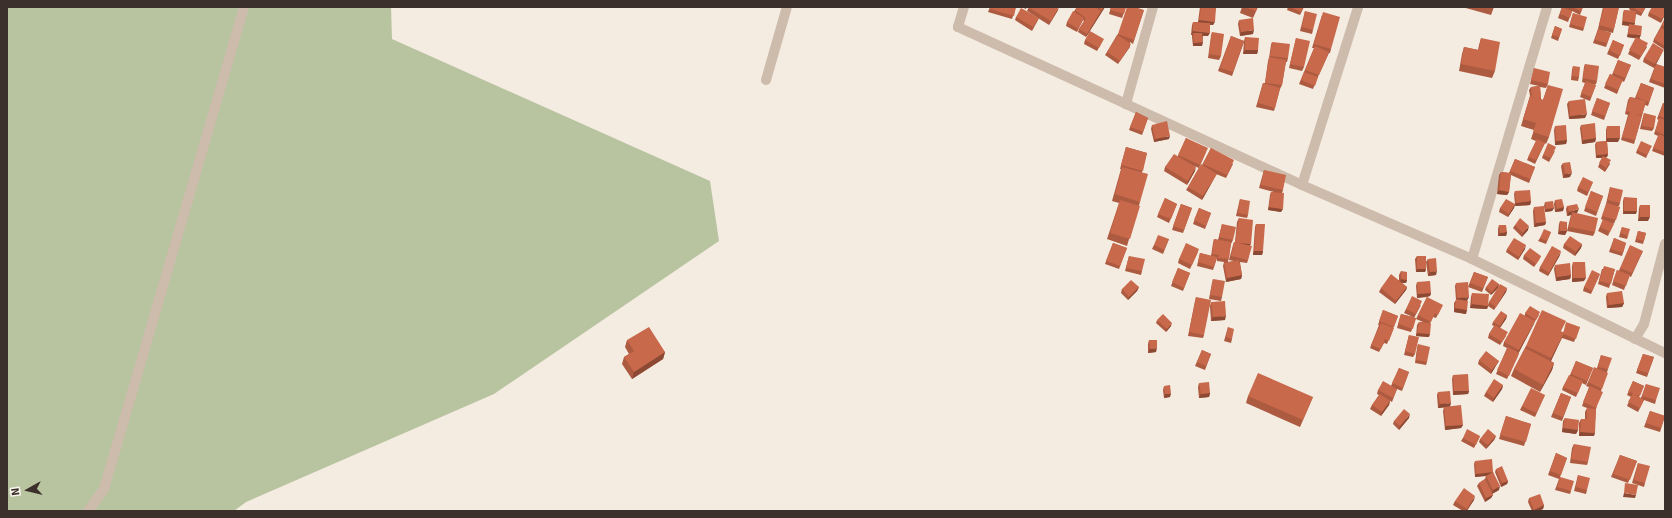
<!DOCTYPE html>
<html>
<head>
<meta charset="utf-8">
<style>
  body { margin:0 }
  #map { position:relative; width:1672px; height:518px; overflow:hidden; background:#f4ebe1; font-family:Signika,sans-serif }
  div>[style] { position:absolute }
  .green>* { inset:0; background:#b8c4a0 }
  .minor>* { height:10px; margin:-5px; padding:0 5px; transform-origin:5px; border-radius:5px; background:#cdbbac }
  .wall>* { inset:0; background:#ac5a40 }
  .shaded-wall>* { inset:0; background:#8c4a34 }
  .building>* { inset:0; background:#c8694b }
  span { translate:-50% -50%; white-space:nowrap; text-align:center; line-height:1.15; -webkit-text-stroke:4px #fbf5ee; paint-order:stroke }
  .frame { position:absolute; inset:0; border:8px solid #3b302b; pointer-events:none }
  .north { position:absolute; left:8px; top:470px; width:40px; height:40px; -webkit-text-stroke:3px #fbf5ee; paint-order:stroke; rotate:262deg; font-size:11px; font-weight:700; line-height:16px; text-align:center; color:#3b302b }
  .north::after { content:''; display:block; margin:auto; width:14px; height:18px; background:#3b302b; clip-path:polygon(50% 0,100% 100%,50% 72%,0 100%) }
</style>
</head>
<body>
<div id="map">
  <div class="green">
    <div style="clip-path:polygon(7px 7px,391px 7px,392px 39px,710px 181px,719px 241px,494px 394px,246px 502px,234px 511px,7px 511px)"></div>
  </div>
  <div class="minor">
    <div style="left:964px;top:7px;width:21px;rotate:107deg"></div>
    <div style="left:958px;top:27px;width:185px;rotate:24.6deg"></div>
    <div style="left:1153px;top:7px;width:101px;rotate:105.6deg"></div>
    <div style="left:1126px;top:104px;width:194px;rotate:24.7deg"></div>
    <div style="left:1302px;top:185px;width:185px;rotate:23.5deg"></div>
    <div style="left:1472px;top:259px;width:263px;rotate:-73.4deg"></div>
    <div style="left:766px;top:80px;width:76px;rotate:-74deg"></div>
    <div style="left:1302px;top:185px;width:187px;rotate:-72.5deg"></div>
    <div style="left:1472px;top:259px;width:215px;rotate:26deg"></div>
    <div style="left:1635px;top:339px;width:17px;rotate:-59deg"></div>
    <div style="left:1644px;top:324px;width:83px;rotate:-75.3deg"></div>
    <div style="left:88px;top:511px;width:27px;rotate:-54deg"></div>
    <div style="left:104px;top:489px;width:502px;rotate:-73.8deg"></div>
  </div>
  <div class="wall">
    <div style="clip-path:polygon(990px 7px,1016px 7px,1012px 19px,988px 12px)"></div>
    <div style="clip-path:polygon(1021px 7px,1027px 7px,1026px 9px)"></div>
    <div style="clip-path:polygon(1029px 7px,1058px 10px,1049px 25px,1027px 11px)"></div>
    <div style="clip-path:polygon(1077px 7px,1105px 7px,1086px 37px,1078px 32px,1079px 29px,1084px 21px,1083px 20px,1077px 32px,1066px 26px,1067px 22px)"></div>
    <div style="clip-path:polygon(1111px 7px,1126px 7px,1122px 18px,1109px 14px)"></div>
    <div style="clip-path:polygon(1200px 7px,1216px 7px,1213px 25px,1210px 25px,1208px 36px,1203px 36px,1202px 46px,1193px 46px,1192px 37px,1192px 35px,1191px 35px,1192px 25px,1193px 22px,1198px 22px)"></div>
    <div style="clip-path:polygon(1242px 7px,1258px 7px,1253px 18px,1240px 13px)"></div>
    <div style="clip-path:polygon(1288px 7px,1304px 7px,1300px 15px,1287px 10px)"></div>
    <div style="clip-path:polygon(1462px 7px,1494px 7px,1491px 15px)"></div>
    <div style="clip-path:polygon(1561px 7px,1583px 7px,1580px 15px,1572px 11px,1568px 22px,1558px 18px,1562px 7px)"></div>
    <div style="clip-path:polygon(1603px 7px,1619px 7px,1613px 33px,1601px 30px,1611px 33px,1606px 47px,1593px 43px,1598px 29px)"></div>
    <div style="clip-path:polygon(1630px 7px,1646px 7px,1641px 16px,1636px 14px,1634px 25px,1640px 39px,1647px 47px,1639px 60px,1628px 54px,1636px 38px,1627px 37px,1629px 26px,1622px 25px,1623px 13px,1624px 10px,1631px 11px,1629px 9px)"></div>
    <div style="clip-path:polygon(1144px 10px,1133px 44px,1130px 42px,1130px 47px,1118px 64px,1105px 55px,1107px 52px,1117px 35px)"></div>
    <div style="clip-path:polygon(1305px 11px,1313px 30px,1312px 34px,1300px 31px)"></div>
    <div style="clip-path:polygon(1649px 12px,1665px 15px,1661px 23px,1648px 16px)"></div>
    <div style="clip-path:polygon(1573px 13px,1584px 28px,1583px 31px,1569px 27px)"></div>
    <div style="clip-path:polygon(1322px 15px,1331px 49px,1330px 53px,1329px 53px,1317px 79px,1313px 89px,1299px 84px,1314px 48px,1312px 48px)"></div>
    <div style="clip-path:polygon(1016px 17px,1039px 18px,1037px 22px,1032px 31px,1015px 20px)"></div>
    <div style="clip-path:polygon(1665px 18px,1665px 50px,1653px 42px,1654px 39px,1660px 28px)"></div>
    <div style="clip-path:polygon(1239px 20px,1253px 34px,1240px 36px,1238px 24px)"></div>
    <div style="clip-path:polygon(1555px 26px,1562px 29px,1558px 41px,1551px 38px)"></div>
    <div style="clip-path:polygon(1212px 32px,1221px 56px,1219px 60px,1208px 58px,1211px 36px)"></div>
    <div style="clip-path:polygon(1231px 36px,1244px 41px,1245px 37px,1258px 50px,1257px 54px,1243px 54px,1244px 42px,1232px 76px,1218px 71px)"></div>
    <div style="clip-path:polygon(1296px 38px,1304px 67px,1302px 71px,1289px 68px)"></div>
    <div style="clip-path:polygon(1481px 38px,1495px 71px,1492px 78px,1459px 71px,1462px 54px,1464px 47px,1478px 50px,1479px 45px)"></div>
    <div style="clip-path:polygon(1085px 40px,1102px 42px,1097px 51px,1084px 44px)"></div>
    <div style="clip-path:polygon(1613px 40px,1624px 45px,1618px 59px,1607px 54px)"></div>
    <div style="clip-path:polygon(1272px 42px,1288px 58px,1287px 62px,1286px 62px,1282px 85px,1280px 89px,1274px 111px,1256px 107px,1262px 86px,1263px 83px,1265px 83px,1268px 61px,1269px 58px,1271px 45px)"></div>
    <div style="clip-path:polygon(1662px 53px,1656px 64px,1665px 67px,1665px 88px,1649px 82px,1655px 66px,1654px 68px,1643px 62px,1644px 58px)"></div>
    <div style="clip-path:polygon(1618px 60px,1631px 65px,1624px 82px,1622px 81px,1617px 94px,1604px 88px,1610px 74px,1612px 75px)"></div>
    <div style="clip-path:polygon(1585px 64px,1597px 81px,1596px 84px,1594px 84px,1596px 85px,1590px 101px,1580px 97px,1585px 83px,1582px 82px,1584px 67px)"></div>
    <div style="clip-path:polygon(1573px 66px,1579px 77px,1578px 81px,1571px 80px,1572px 70px)"></div>
    <div style="clip-path:polygon(1534px 68px,1548px 84px,1546px 88px,1540px 87px,1541px 99px,1543px 100px,1548px 85px,1549px 137px,1546px 144px,1545px 143px,1535px 164px,1527px 160px,1536px 141px,1531px 139px,1534px 130px,1521px 126px,1530px 96px,1529px 90px,1531px 87px,1539px 86px,1530px 84px)"></div>
    <div style="clip-path:polygon(1641px 83px,1654px 88px,1648px 106px,1645px 105px,1634px 144px,1621px 140px,1628px 115px,1625px 114px,1628px 100px,1630px 97px,1635px 98px)"></div>
    <div style="clip-path:polygon(1597px 98px,1610px 103px,1604px 120px,1591px 115px)"></div>
    <div style="clip-path:polygon(1569px 101px,1585px 118px,1569px 119px,1567px 104px)"></div>
    <div style="clip-path:polygon(1663px 103px,1665px 104px,1665px 156px,1652px 151px,1658px 136px,1654px 134px,1659px 120px,1657px 119px)"></div>
    <div style="clip-path:polygon(1136px 112px,1148px 118px,1142px 135px,1129px 130px)"></div>
    <div style="clip-path:polygon(1644px 113px,1654px 128px,1652px 131px,1640px 129px)"></div>
    <div style="clip-path:polygon(1152px 125px,1169px 139px,1154px 142px,1151px 129px)"></div>
    <div style="clip-path:polygon(1581px 125px,1596px 138px,1595px 142px,1582px 144px,1580px 128px)"></div>
    <div style="clip-path:polygon(1555px 126px,1567px 140px,1566px 144px,1555px 145px,1554px 130px)"></div>
    <div style="clip-path:polygon(1607px 126px,1618px 142px,1607px 142px,1608px 154px,1607px 157px,1606px 157px,1610px 164px,1605px 172px,1598px 167px,1602px 158px,1596px 158px,1595px 145px,1596px 142px,1606px 141px,1606px 130px)"></div>
    <div style="clip-path:polygon(1186px 138px,1206px 152px,1199px 168px,1202px 165px,1211px 148px,1233px 164px,1226px 178px,1216px 174px,1215px 177px,1202px 200px,1186px 190px,1188px 187px,1199px 168px,1194px 166px,1195px 171px,1187px 185px,1164px 171px,1165px 167px,1178px 156px)"></div>
    <div style="clip-path:polygon(1126px 147px,1147px 153px,1142px 172px,1140px 202px,1127px 246px,1107px 239px,1119px 203px,1112px 201px,1121px 169px,1120px 169px)"></div>
    <div style="clip-path:polygon(1650px 149px,1646px 158px,1636px 153px,1637px 150px)"></div>
    <div style="clip-path:polygon(1555px 151px,1549px 162px,1542px 158px,1543px 155px)"></div>
    <div style="clip-path:polygon(1515px 159px,1535px 167px,1529px 183px,1511px 175px,1509px 192px,1507px 195px,1497px 194px,1499px 175px,1501px 172px,1509px 173px)"></div>
    <div style="clip-path:polygon(1563px 163px,1570px 177px,1563px 178px,1561px 166px)"></div>
    <div style="clip-path:polygon(1264px 170px,1283px 190px,1282px 193px,1281px 212px,1268px 210px,1270px 195px,1271px 192px,1274px 192px,1259px 188px)"></div>
    <div style="clip-path:polygon(1593px 182px,1587px 196px,1577px 191px,1578px 187px)"></div>
    <div style="clip-path:polygon(1610px 187px,1620px 203px,1619px 206px,1616px 206px,1620px 207px,1614px 224px,1613px 223px,1612px 227px,1608px 236px,1598px 231px,1603px 220px,1601px 219px,1606px 204px)"></div>
    <div style="clip-path:polygon(1515px 191px,1531px 201px,1530px 205px,1515px 206px,1515px 204px,1514px 208px,1508px 217px,1499px 212px,1500px 208px,1515px 204px,1514px 194px)"></div>
    <div style="clip-path:polygon(1591px 191px,1603px 196px,1596px 216px,1584px 211px)"></div>
    <div style="clip-path:polygon(1624px 197px,1636px 214px,1623px 214px,1623px 201px)"></div>
    <div style="clip-path:polygon(1165px 198px,1177px 204px,1169px 223px,1157px 217px)"></div>
    <div style="clip-path:polygon(1240px 199px,1248px 215px,1247px 218px,1236px 216px,1239px 203px)"></div>
    <div style="clip-path:polygon(1555px 200px,1564px 207px,1563px 211px,1555px 212px,1554px 204px)"></div>
    <div style="clip-path:polygon(1545px 202px,1554px 208px,1552px 211px,1545px 212px,1544px 206px)"></div>
    <div style="clip-path:polygon(1181px 204px,1192px 208px,1183px 233px,1172px 230px)"></div>
    <div style="clip-path:polygon(1640px 205px,1648px 221px,1638px 221px,1639px 208px)"></div>
    <div style="clip-path:polygon(1567px 206px,1577px 213px,1576px 213px,1595px 232px,1593px 236px,1567px 231px,1571px 215px,1567px 216px,1566px 209px)"></div>
    <div style="clip-path:polygon(1534px 207px,1546px 222px,1545px 225px,1534px 227px,1533px 211px)"></div>
    <div style="clip-path:polygon(1199px 208px,1211px 213px,1205px 229px,1193px 224px)"></div>
    <div style="clip-path:polygon(1239px 218px,1250px 246px,1248px 260px,1247px 263px,1240px 262px,1242px 275px,1241px 279px,1226px 282px,1223px 266px,1224px 262px,1217px 261px,1217px 258px,1213px 270px,1197px 266px,1200px 253px,1211px 256px,1213px 243px,1214px 239px,1218px 240px,1222px 224px,1233px 240px,1231px 244px,1228px 262px,1234px 261px,1229px 260px,1233px 245px,1234px 242px,1235px 242px,1237px 222px)"></div>
    <div style="clip-path:polygon(1560px 221px,1567px 231px,1565px 235px,1558px 234px,1559px 224px)"></div>
    <div style="clip-path:polygon(1256px 224px,1263px 251px,1262px 255px,1253px 255px,1255px 227px)"></div>
    <div style="clip-path:polygon(1499px 225px,1507px 232px,1506px 236px,1498px 236px,1498px 229px)"></div>
    <div style="clip-path:polygon(1515px 225px,1528px 230px,1522px 237px,1513px 228px)"></div>
    <div style="clip-path:polygon(1622px 227px,1628px 236px,1627px 239px,1619px 237px)"></div>
    <div style="clip-path:polygon(1638px 231px,1646px 233px,1643px 244px,1635px 242px)"></div>
    <div style="clip-path:polygon(1551px 232px,1546px 244px,1538px 241px,1540px 238px)"></div>
    <div style="clip-path:polygon(1614px 238px,1626px 243px,1622px 256px,1609px 252px)"></div>
    <div style="clip-path:polygon(1169px 239px,1163px 254px,1152px 249px,1154px 245px)"></div>
    <div style="clip-path:polygon(1113px 243px,1127px 248px,1119px 269px,1105px 264px)"></div>
    <div style="clip-path:polygon(1564px 244px,1582px 244px,1581px 248px,1575px 256px,1563px 248px)"></div>
    <div style="clip-path:polygon(1507px 249px,1525px 249px,1518px 260px,1506px 252px)"></div>
    <div style="clip-path:polygon(1643px 251px,1631px 277px,1629px 276px,1624px 290px,1612px 285px,1617px 270px,1619px 271px,1620px 268px)"></div>
    <div style="clip-path:polygon(1198px 252px,1190px 269px,1178px 263px,1179px 259px)"></div>
    <div style="clip-path:polygon(1524px 255px,1541px 256px,1539px 260px,1534px 267px,1523px 259px)"></div>
    <div style="clip-path:polygon(1560px 255px,1548px 276px,1539px 271px,1540px 267px)"></div>
    <div style="clip-path:polygon(1129px 256px,1142px 271px,1141px 275px,1125px 271px)"></div>
    <div style="clip-path:polygon(1417px 256px,1426px 269px,1425px 272px,1416px 272px,1415px 259px)"></div>
    <div style="clip-path:polygon(1428px 259px,1436px 275px,1428px 276px,1426px 262px)"></div>
    <div style="clip-path:polygon(1573px 262px,1584px 281px,1572px 282px,1572px 266px)"></div>
    <div style="clip-path:polygon(1555px 265px,1571px 275px,1570px 279px,1556px 281px,1554px 269px)"></div>
    <div style="clip-path:polygon(1178px 268px,1190px 273px,1183px 291px,1171px 286px)"></div>
    <div style="clip-path:polygon(1602px 269px,1615px 269px,1609px 288px,1598px 284px)"></div>
    <div style="clip-path:polygon(1401px 271px,1407px 280px,1406px 283px,1402px 283px,1407px 287px,1406px 290px,1395px 304px,1379px 292px,1381px 288px,1399px 280px,1399px 275px)"></div>
    <div style="clip-path:polygon(1474px 272px,1488px 277px,1482px 292px,1468px 287px)"></div>
    <div style="clip-path:polygon(1600px 274px,1591px 294px,1583px 291px,1584px 287px)"></div>
    <div style="clip-path:polygon(1213px 279px,1222px 297px,1221px 301px,1209px 299px,1212px 283px)"></div>
    <div style="clip-path:polygon(1417px 282px,1431px 293px,1430px 296px,1427px 297px,1441px 308px,1436px 318px,1433px 317px,1430px 323px,1429px 337px,1416px 336px,1417px 325px,1419px 322px,1423px 322px,1416px 319px,1427px 297px,1417px 298px,1416px 286px)"></div>
    <div style="clip-path:polygon(1456px 283px,1467px 301px,1466px 314px,1454px 312px,1454px 303px,1456px 300px,1455px 286px)"></div>
    <div style="clip-path:polygon(1499px 284px,1498px 288px,1491px 295px,1485px 290px,1486px 287px)"></div>
    <div style="clip-path:polygon(1139px 287px,1137px 291px,1128px 300px,1121px 293px,1122px 289px)"></div>
    <div style="clip-path:polygon(1507px 288px,1506px 292px,1494px 310px,1488px 306px,1487px 309px,1470px 308px,1471px 297px,1472px 293px,1488px 305px,1489px 302px)"></div>
    <div style="clip-path:polygon(1607px 293px,1624px 303px,1622px 307px,1607px 308px,1606px 297px)"></div>
    <div style="clip-path:polygon(1196px 297px,1204px 335px,1203px 338px,1188px 336px,1195px 301px)"></div>
    <div style="clip-path:polygon(1211px 302px,1225px 320px,1211px 321px,1210px 306px)"></div>
    <div style="clip-path:polygon(1421px 305px,1414px 318px,1416px 318px,1411px 332px,1397px 328px,1401px 314px,1413px 317px,1404px 313px,1406px 309px)"></div>
    <div style="clip-path:polygon(1383px 310px,1398px 316px,1387px 344px,1384px 343px,1379px 352px,1370px 348px,1379px 325px,1378px 325px)"></div>
    <div style="clip-path:polygon(1525px 313px,1539px 315px,1534px 323px,1519px 352px,1518px 356px,1507px 379px,1496px 374px,1507px 348px,1503px 346px,1504px 342px,1525px 315px)"></div>
    <div style="clip-path:polygon(1507px 315px,1506px 319px,1500px 328px,1506px 336px,1500px 345px,1488px 338px,1489px 334px,1494px 326px,1492px 325px,1493px 322px)"></div>
    <div style="clip-path:polygon(1157px 320px,1171px 326px,1166px 332px,1156px 323px)"></div>
    <div style="clip-path:polygon(1228px 327px,1232px 339px,1231px 343px,1224px 341px)"></div>
    <div style="clip-path:polygon(1580px 327px,1574px 342px,1562px 338px,1551px 361px,1554px 363px,1552px 370px,1540px 392px,1511px 376px,1514px 369px,1526px 346px,1561px 332px,1563px 332px)"></div>
    <div style="clip-path:polygon(1409px 335px,1415px 354px,1413px 357px,1404px 355px)"></div>
    <div style="clip-path:polygon(627px 340px,665px 352px,663px 359px,632px 379px,622px 364px,624px 357px,629px 354px,625px 347px)"></div>
    <div style="clip-path:polygon(1149px 340px,1156px 352px,1148px 353px,1148px 344px)"></div>
    <div style="clip-path:polygon(1418px 344px,1427px 362px,1426px 365px,1415px 363px,1417px 348px)"></div>
    <div style="clip-path:polygon(1202px 350px,1211px 354px,1205px 370px,1195px 366px)"></div>
    <div style="clip-path:polygon(1643px 354px,1654px 357px,1647px 377px,1636px 373px)"></div>
    <div style="clip-path:polygon(1601px 355px,1608px 369px,1601px 391px,1596px 409px,1594px 436px,1579px 436px,1579px 423px,1581px 419px,1585px 419px,1585px 412px,1587px 408px,1582px 406px,1589px 387px,1586px 386px,1588px 382px,1597px 368px)"></div>
    <div style="clip-path:polygon(1479px 360px,1499px 361px,1497px 364px,1491px 374px,1478px 364px)"></div>
    <div style="clip-path:polygon(1576px 361px,1593px 368px,1586px 385px,1582px 383px,1576px 397px,1562px 390px,1563px 387px,1570px 375px)"></div>
    <div style="clip-path:polygon(1399px 368px,1409px 372px,1402px 391px,1397px 389px,1392px 402px,1387px 399px,1390px 401px,1389px 405px,1381px 416px,1370px 409px,1372px 405px,1379px 395px,1377px 394px,1378px 390px,1391px 386px)"></div>
    <div style="clip-path:polygon(1453px 375px,1469px 391px,1468px 394px,1453px 395px,1452px 379px)"></div>
    <div style="clip-path:polygon(1633px 381px,1644px 386px,1639px 397px,1641px 398px,1646px 384px,1656px 400px,1655px 404px,1644px 400px,1638px 412px,1627px 406px,1631px 397px,1627px 395px)"></div>
    <div style="clip-path:polygon(1199px 383px,1210px 393px,1209px 397px,1199px 398px,1198px 387px)"></div>
    <div style="clip-path:polygon(1503px 385px,1502px 389px,1493px 402px,1484px 396px,1486px 392px)"></div>
    <div style="clip-path:polygon(1164px 386px,1170px 397px,1164px 398px,1163px 390px)"></div>
    <div style="clip-path:polygon(1438px 392px,1463px 425px,1461px 428px,1445px 430px,1443px 411px,1444px 407px,1438px 408px,1437px 395px)"></div>
    <div style="clip-path:polygon(1561px 393px,1571px 397px,1562px 421px,1551px 417px)"></div>
    <div style="clip-path:polygon(1545px 395px,1535px 417px,1520px 410px,1522px 406px)"></div>
    <div style="clip-path:polygon(1248px 396px,1313px 397px,1300px 427px,1246px 403px)"></div>
    <div style="clip-path:polygon(1650px 411px,1665px 416px,1660px 432px,1644px 427px)"></div>
    <div style="clip-path:polygon(1506px 416px,1531px 424px,1524px 446px,1499px 439px)"></div>
    <div style="clip-path:polygon(1409px 418px,1399px 430px,1393px 424px,1394px 421px)"></div>
    <div style="clip-path:polygon(1565px 418px,1578px 430px,1576px 434px,1562px 432px,1563px 421px)"></div>
    <div style="clip-path:polygon(1480px 436px,1474px 448px,1461px 441px,1463px 438px)"></div>
    <div style="clip-path:polygon(1496px 436px,1494px 440px,1486px 449px,1479px 442px,1480px 439px)"></div>
    <div style="clip-path:polygon(1574px 444px,1588px 462px,1587px 465px,1570px 463px,1572px 448px)"></div>
    <div style="clip-path:polygon(1556px 453px,1567px 458px,1560px 477px,1571px 491px,1570px 494px,1555px 490px,1559px 479px,1548px 475px)"></div>
    <div style="clip-path:polygon(1620px 455px,1637px 461px,1628px 483px,1611px 477px)"></div>
    <div style="clip-path:polygon(1475px 461px,1493px 472px,1499px 490px,1492px 494px,1493px 495px,1491px 498px,1485px 502px,1477px 486px,1479px 483px,1485px 479px,1486px 476px,1487px 476px,1475px 477px,1474px 464px)"></div>
    <div style="clip-path:polygon(1638px 463px,1645px 483px,1644px 487px,1632px 483px)"></div>
    <div style="clip-path:polygon(1496px 469px,1508px 481px,1507px 484px,1501px 487px,1495px 472px)"></div>
    <div style="clip-path:polygon(1578px 475px,1587px 490px,1586px 494px,1574px 491px)"></div>
    <div style="clip-path:polygon(1529px 498px,1544px 505px,1543px 509px,1538px 511px,1532px 511px,1528px 502px)"></div>
    <div style="clip-path:polygon(1474px 500px,1467px 511px,1463px 511px,1453px 505px,1455px 501px)"></div>
  </div>
  <div class="shaded-wall">
    <div style="clip-path:polygon(1059px 7px,1058px 10px,1049px 25px,1051px 21px)"></div>
    <div style="clip-path:polygon(1104px 7px,1105px 7px,1086px 37px,1087px 34px)"></div>
    <div style="clip-path:polygon(1199px 20px,1215px 22px,1213px 25px,1198px 23px)"></div>
    <div style="clip-path:polygon(1623px 21px,1635px 23px,1634px 26px,1622px 25px)"></div>
    <div style="clip-path:polygon(1254px 30px,1253px 34px,1240px 36px,1241px 32px)"></div>
    <div style="clip-path:polygon(1193px 31px,1210px 33px,1208px 36px,1193px 35px,1193px 33px,1192px 35px,1191px 35px)"></div>
    <div style="clip-path:polygon(1628px 34px,1641px 35px,1639px 39px,1627px 37px)"></div>
    <div style="clip-path:polygon(1203px 42px,1202px 46px,1193px 46px,1194px 43px)"></div>
    <div style="clip-path:polygon(1245px 50px,1258px 50px,1257px 54px,1243px 54px)"></div>
    <div style="clip-path:polygon(1664px 50px,1662px 53px,1654px 68px,1655px 64px)"></div>
    <div style="clip-path:polygon(1587px 114px,1585px 118px,1569px 119px,1570px 116px)"></div>
    <div style="clip-path:polygon(1170px 136px,1169px 139px,1154px 142px,1155px 139px)"></div>
    <div style="clip-path:polygon(1596px 138px,1595px 142px,1582px 144px,1583px 140px)"></div>
    <div style="clip-path:polygon(1607px 138px,1620px 138px,1618px 142px,1606px 142px)"></div>
    <div style="clip-path:polygon(1567px 140px,1566px 144px,1555px 145px,1556px 141px)"></div>
    <div style="clip-path:polygon(1608px 154px,1607px 157px,1596px 158px,1597px 155px)"></div>
    <div style="clip-path:polygon(1196px 167px,1195px 171px,1187px 185px,1188px 181px)"></div>
    <div style="clip-path:polygon(1572px 173px,1570px 177px,1563px 178px,1565px 174px)"></div>
    <div style="clip-path:polygon(1217px 174px,1215px 177px,1202px 200px,1203px 196px)"></div>
    <div style="clip-path:polygon(1499px 190px,1509px 192px,1507px 195px,1497px 194px)"></div>
    <div style="clip-path:polygon(1531px 201px,1530px 205px,1515px 206px,1516px 203px)"></div>
    <div style="clip-path:polygon(1515px 204px,1514px 208px,1508px 217px,1509px 214px)"></div>
    <div style="clip-path:polygon(1269px 207px,1283px 209px,1281px 212px,1268px 210px)"></div>
    <div style="clip-path:polygon(1564px 207px,1563px 211px,1555px 212px,1557px 209px)"></div>
    <div style="clip-path:polygon(1554px 208px,1552px 211px,1545px 212px,1546px 209px)"></div>
    <div style="clip-path:polygon(1579px 209px,1577px 213px,1571px 215px,1572px 212px,1571px 215px,1567px 216px,1569px 212px)"></div>
    <div style="clip-path:polygon(1624px 211px,1637px 211px,1636px 214px,1623px 214px)"></div>
    <div style="clip-path:polygon(1640px 217px,1650px 217px,1648px 221px,1638px 221px)"></div>
    <div style="clip-path:polygon(1546px 222px,1545px 225px,1534px 227px,1536px 223px)"></div>
    <div style="clip-path:polygon(1529px 226px,1528px 230px,1522px 237px,1523px 233px)"></div>
    <div style="clip-path:polygon(1560px 231px,1567px 231px,1565px 235px,1558px 234px)"></div>
    <div style="clip-path:polygon(1507px 232px,1506px 236px,1498px 236px,1500px 233px)"></div>
    <div style="clip-path:polygon(1238px 243px,1251px 244px,1249px 247px)"></div>
    <div style="clip-path:polygon(1582px 244px,1581px 248px,1575px 256px,1576px 252px)"></div>
    <div style="clip-path:polygon(1526px 245px,1525px 249px,1518px 260px,1519px 257px)"></div>
    <div style="clip-path:polygon(1254px 251px,1263px 251px,1262px 255px,1253px 255px)"></div>
    <div style="clip-path:polygon(1561px 251px,1560px 255px,1548px 276px,1549px 273px)"></div>
    <div style="clip-path:polygon(1417px 269px,1426px 269px,1425px 272px,1416px 272px)"></div>
    <div style="clip-path:polygon(1437px 271px,1436px 275px,1428px 276px,1430px 272px)"></div>
    <div style="clip-path:polygon(1242px 275px,1241px 279px,1226px 282px,1227px 278px)"></div>
    <div style="clip-path:polygon(1571px 275px,1570px 279px,1556px 281px,1557px 277px)"></div>
    <div style="clip-path:polygon(1573px 278px,1586px 278px,1584px 281px,1572px 282px)"></div>
    <div style="clip-path:polygon(1401px 279px,1407px 280px,1406px 283px,1399px 283px)"></div>
    <div style="clip-path:polygon(1499px 284px,1498px 288px,1491px 295px,1492px 292px)"></div>
    <div style="clip-path:polygon(1139px 287px,1137px 291px,1128px 300px,1129px 297px)"></div>
    <div style="clip-path:polygon(1407px 287px,1406px 290px,1395px 304px,1396px 301px)"></div>
    <div style="clip-path:polygon(1507px 288px,1506px 292px,1494px 310px,1496px 307px)"></div>
    <div style="clip-path:polygon(1431px 293px,1430px 296px,1417px 298px,1418px 294px)"></div>
    <div style="clip-path:polygon(1469px 297px,1467px 301px,1456px 301px,1457px 298px)"></div>
    <div style="clip-path:polygon(1624px 303px,1622px 307px,1607px 308px,1609px 305px)"></div>
    <div style="clip-path:polygon(1472px 304px,1488px 306px,1487px 309px,1470px 308px)"></div>
    <div style="clip-path:polygon(1455px 308px,1467px 310px,1466px 314px,1454px 312px)"></div>
    <div style="clip-path:polygon(1507px 315px,1506px 319px,1498px 330px,1500px 326px)"></div>
    <div style="clip-path:polygon(1226px 316px,1225px 320px,1211px 321px,1213px 317px)"></div>
    <div style="clip-path:polygon(1535px 321px,1534px 324px,1518px 354px,1519px 350px)"></div>
    <div style="clip-path:polygon(1172px 323px,1171px 326px,1166px 332px,1167px 329px)"></div>
    <div style="clip-path:polygon(1417px 333px,1430px 334px,1429px 337px,1416px 336px)"></div>
    <div style="clip-path:polygon(1564px 333px,1561px 339px,1549px 365px,1551px 358px)"></div>
    <div style="clip-path:polygon(1157px 348px,1156px 352px,1148px 353px,1150px 349px)"></div>
    <div style="clip-path:polygon(665px 352px,663px 359px,632px 379px,634px 372px)"></div>
    <div style="clip-path:polygon(1499px 361px,1497px 364px,1491px 374px,1492px 370px)"></div>
    <div style="clip-path:polygon(1554px 363px,1552px 370px,1540px 392px,1543px 385px)"></div>
    <div style="clip-path:polygon(1503px 385px,1502px 389px,1493px 402px,1494px 398px)"></div>
    <div style="clip-path:polygon(1454px 391px,1469px 391px,1468px 394px,1453px 395px)"></div>
    <div style="clip-path:polygon(1210px 393px,1209px 397px,1199px 398px,1201px 394px)"></div>
    <div style="clip-path:polygon(1165px 394px,1171px 394px,1170px 397px,1164px 398px)"></div>
    <div style="clip-path:polygon(1390px 401px,1389px 405px,1381px 416px,1382px 412px)"></div>
    <div style="clip-path:polygon(1451px 403px,1450px 407px,1438px 408px,1440px 404px)"></div>
    <div style="clip-path:polygon(1410px 414px,1409px 418px,1399px 430px,1400px 426px)"></div>
    <div style="clip-path:polygon(1463px 425px,1461px 428px,1445px 430px,1446px 426px)"></div>
    <div style="clip-path:polygon(1563px 428px,1578px 430px,1576px 434px,1562px 432px)"></div>
    <div style="clip-path:polygon(1580px 432px,1595px 433px,1594px 436px,1579px 436px)"></div>
    <div style="clip-path:polygon(1496px 436px,1494px 440px,1486px 449px,1488px 445px)"></div>
    <div style="clip-path:polygon(1493px 472px,1492px 475px,1475px 477px,1476px 474px)"></div>
    <div style="clip-path:polygon(1508px 481px,1507px 484px,1501px 487px,1502px 483px)"></div>
    <div style="clip-path:polygon(1500px 486px,1499px 490px,1492px 494px,1493px 490px)"></div>
    <div style="clip-path:polygon(1624px 493px,1636px 495px,1635px 498px,1623px 497px)"></div>
    <div style="clip-path:polygon(1493px 495px,1491px 498px,1485px 502px,1486px 498px)"></div>
    <div style="clip-path:polygon(1475px 496px,1474px 500px,1466px 511px,1467px 509px)"></div>
    <div style="clip-path:polygon(1544px 505px,1543px 509px,1538px 511px,1533px 511px,1534px 510px)"></div>
  </div>
  <div class="building">
    <div style="clip-path:polygon(990px 7px,1016px 7px,1014px 16px,990px 9px)"></div>
    <div style="clip-path:polygon(1029px 7px,1059px 7px,1051px 21px,1029px 8px)"></div>
    <div style="clip-path:polygon(1077px 7px,1095px 7px,1101px 11px,1087px 34px,1079px 29px,1086px 18px,1075px 10px)"></div>
    <div style="clip-path:polygon(1098px 7px,1104px 7px,1102px 10px)"></div>
    <div style="clip-path:polygon(1111px 7px,1126px 7px,1124px 14px,1110px 10px)"></div>
    <div style="clip-path:polygon(1127px 7px,1135px 7px,1144px 10px,1134px 40px,1118px 34px)"></div>
    <div style="clip-path:polygon(1201px 7px,1216px 7px,1215px 22px,1199px 20px)"></div>
    <div style="clip-path:polygon(1244px 7px,1257px 7px,1256px 11px)"></div>
    <div style="clip-path:polygon(1290px 7px,1303px 7px,1301px 12px)"></div>
    <div style="clip-path:polygon(1562px 7px,1572px 11px,1570px 18px,1560px 14px)"></div>
    <div style="clip-path:polygon(1571px 7px,1583px 7px,1581px 11px)"></div>
    <div style="clip-path:polygon(1604px 7px,1619px 7px,1614px 29px,1599px 25px)"></div>
    <div style="clip-path:polygon(1632px 7px,1645px 7px,1642px 13px)"></div>
    <div style="clip-path:polygon(1652px 7px,1665px 7px,1665px 14px,1662px 19px,1649px 12px)"></div>
    <div style="clip-path:polygon(1021px 8px,1039px 18px,1033px 27px,1016px 17px)"></div>
    <div style="clip-path:polygon(1624px 10px,1636px 11px,1635px 23px,1623px 21px)"></div>
    <div style="clip-path:polygon(1073px 11px,1084px 18px,1078px 29px,1067px 22px)"></div>
    <div style="clip-path:polygon(1305px 11px,1317px 14px,1313px 30px,1302px 27px)"></div>
    <div style="clip-path:polygon(1323px 12px,1340px 17px,1331px 49px,1314px 44px)"></div>
    <div style="clip-path:polygon(1573px 13px,1587px 17px,1584px 28px,1570px 24px)"></div>
    <div style="clip-path:polygon(1253px 18px,1254px 30px,1241px 32px,1239px 20px)"></div>
    <div style="clip-path:polygon(1665px 18px,1665px 27px,1662px 25px)"></div>
    <div style="clip-path:polygon(1193px 22px,1210px 23px,1210px 33px,1193px 31px)"></div>
    <div style="clip-path:polygon(1629px 24px,1642px 26px,1641px 35px,1628px 34px)"></div>
    <div style="clip-path:polygon(1555px 26px,1562px 29px,1559px 37px,1552px 35px)"></div>
    <div style="clip-path:polygon(1661px 28px,1665px 30px,1665px 46px,1654px 39px)"></div>
    <div style="clip-path:polygon(1598px 29px,1611px 33px,1607px 43px,1595px 40px)"></div>
    <div style="clip-path:polygon(1090px 31px,1104px 39px,1099px 48px,1085px 40px)"></div>
    <div style="clip-path:polygon(1212px 32px,1224px 34px,1221px 56px,1209px 54px)"></div>
    <div style="clip-path:polygon(1193px 33px,1202px 33px,1203px 42px,1194px 43px)"></div>
    <div style="clip-path:polygon(1118px 35px,1131px 44px,1120px 61px,1107px 52px)"></div>
    <div style="clip-path:polygon(1231px 36px,1244px 41px,1233px 72px,1220px 68px)"></div>
    <div style="clip-path:polygon(1245px 37px,1259px 38px,1258px 50px,1245px 50px)"></div>
    <div style="clip-path:polygon(1636px 37px,1648px 43px,1641px 56px,1629px 50px)"></div>
    <div style="clip-path:polygon(1296px 38px,1310px 41px,1304px 67px,1290px 64px)"></div>
    <div style="clip-path:polygon(1481px 38px,1500px 42px,1495px 71px,1461px 64px,1464px 47px,1479px 50px)"></div>
    <div style="clip-path:polygon(1613px 40px,1624px 45px,1620px 56px,1609px 50px)"></div>
    <div style="clip-path:polygon(1272px 42px,1290px 44px,1288px 58px,1270px 56px)"></div>
    <div style="clip-path:polygon(1653px 43px,1664px 50px,1655px 64px,1644px 58px)"></div>
    <div style="clip-path:polygon(1315px 46px,1329px 52px,1319px 75px,1305px 70px)"></div>
    <div style="clip-path:polygon(1269px 57px,1286px 60px,1282px 85px,1265px 83px)"></div>
    <div style="clip-path:polygon(1618px 60px,1631px 65px,1625px 78px,1613px 73px)"></div>
    <div style="clip-path:polygon(1585px 64px,1599px 66px,1597px 81px,1583px 78px)"></div>
    <div style="clip-path:polygon(1656px 64px,1665px 67px,1665px 84px,1651px 79px)"></div>
    <div style="clip-path:polygon(1573px 66px,1580px 67px,1579px 77px,1572px 76px)"></div>
    <div style="clip-path:polygon(1534px 68px,1550px 72px,1548px 84px,1531px 80px)"></div>
    <div style="clip-path:polygon(1304px 72px,1318px 77px,1315px 86px,1301px 80px)"></div>
    <div style="clip-path:polygon(1610px 74px,1623px 80px,1618px 90px,1605px 84px)"></div>
    <div style="clip-path:polygon(1586px 81px,1596px 85px,1591px 97px,1581px 93px)"></div>
    <div style="clip-path:polygon(1263px 83px,1280px 88px,1275px 108px,1258px 103px)"></div>
    <div style="clip-path:polygon(1641px 83px,1654px 88px,1649px 102px,1636px 97px)"></div>
    <div style="clip-path:polygon(1548px 85px,1563px 89px,1549px 137px,1533px 132px,1536px 123px,1523px 119px,1530px 96px,1543px 100px)"></div>
    <div style="clip-path:polygon(1540px 86px,1541px 98px,1538px 99px,1532px 97px,1531px 87px)"></div>
    <div style="clip-path:polygon(1630px 97px,1646px 101px,1642px 115px,1635px 114px,1642px 116px,1635px 140px,1622px 137px,1630px 112px,1626px 111px)"></div>
    <div style="clip-path:polygon(1597px 98px,1610px 103px,1605px 116px,1592px 111px)"></div>
    <div style="clip-path:polygon(1585px 99px,1587px 114px,1570px 116px,1569px 101px)"></div>
    <div style="clip-path:polygon(1663px 103px,1665px 104px,1665px 118px,1659px 116px)"></div>
    <div style="clip-path:polygon(1136px 112px,1148px 118px,1143px 132px,1130px 127px)"></div>
    <div style="clip-path:polygon(1644px 113px,1656px 116px,1654px 128px,1642px 126px)"></div>
    <div style="clip-path:polygon(1659px 118px,1665px 120px,1665px 135px,1655px 131px)"></div>
    <div style="clip-path:polygon(1167px 121px,1170px 136px,1155px 139px,1152px 125px)"></div>
    <div style="clip-path:polygon(1595px 123px,1596px 138px,1583px 140px,1581px 125px)"></div>
    <div style="clip-path:polygon(1566px 125px,1567px 140px,1556px 141px,1555px 126px)"></div>
    <div style="clip-path:polygon(1607px 126px,1620px 126px,1620px 138px,1607px 138px)"></div>
    <div style="clip-path:polygon(1659px 134px,1665px 137px,1665px 152px,1653px 148px)"></div>
    <div style="clip-path:polygon(1186px 138px,1208px 148px,1200px 165px,1178px 155px)"></div>
    <div style="clip-path:polygon(1537px 139px,1545px 143px,1536px 160px,1528px 157px)"></div>
    <div style="clip-path:polygon(1607px 141px,1608px 154px,1597px 155px,1596px 142px)"></div>
    <div style="clip-path:polygon(1641px 141px,1652px 146px,1647px 155px,1637px 150px)"></div>
    <div style="clip-path:polygon(1548px 143px,1556px 147px,1551px 158px,1543px 155px)"></div>
    <div style="clip-path:polygon(1126px 147px,1147px 153px,1143px 171px,1121px 165px)"></div>
    <div style="clip-path:polygon(1211px 148px,1234px 160px,1227px 175px,1203px 164px)"></div>
    <div style="clip-path:polygon(1174px 154px,1196px 167px,1188px 181px,1165px 167px)"></div>
    <div style="clip-path:polygon(1603px 156px,1611px 160px,1606px 168px,1599px 163px)"></div>
    <div style="clip-path:polygon(1515px 159px,1535px 167px,1530px 179px,1510px 171px)"></div>
    <div style="clip-path:polygon(1570px 162px,1572px 173px,1565px 174px,1563px 163px)"></div>
    <div style="clip-path:polygon(1201px 164px,1217px 174px,1203px 196px,1188px 187px)"></div>
    <div style="clip-path:polygon(1122px 167px,1148px 174px,1140px 202px,1115px 194px)"></div>
    <div style="clip-path:polygon(1264px 170px,1286px 175px,1283px 190px,1261px 185px)"></div>
    <div style="clip-path:polygon(1501px 172px,1511px 173px,1509px 192px,1499px 190px)"></div>
    <div style="clip-path:polygon(1583px 177px,1593px 182px,1588px 192px,1578px 187px)"></div>
    <div style="clip-path:polygon(1610px 187px,1623px 190px,1620px 203px,1608px 200px)"></div>
    <div style="clip-path:polygon(1530px 190px,1531px 201px,1516px 203px,1515px 191px)"></div>
    <div style="clip-path:polygon(1591px 191px,1603px 196px,1597px 212px,1585px 207px)"></div>
    <div style="clip-path:polygon(1271px 192px,1284px 193px,1283px 209px,1269px 207px)"></div>
    <div style="clip-path:polygon(1624px 197px,1637px 198px,1637px 211px,1624px 211px)"></div>
    <div style="clip-path:polygon(1165px 198px,1177px 204px,1171px 219px,1158px 214px)"></div>
    <div style="clip-path:polygon(1240px 199px,1250px 201px,1248px 215px,1238px 213px)"></div>
    <div style="clip-path:polygon(1506px 199px,1515px 204px,1509px 214px,1500px 208px)"></div>
    <div style="clip-path:polygon(1562px 199px,1564px 207px,1557px 209px,1555px 200px)"></div>
    <div style="clip-path:polygon(1120px 200px,1140px 206px,1130px 239px,1110px 233px)"></div>
    <div style="clip-path:polygon(1553px 201px,1554px 208px,1546px 209px,1545px 202px)"></div>
    <div style="clip-path:polygon(1607px 203px,1620px 207px,1616px 220px,1602px 216px)"></div>
    <div style="clip-path:polygon(1181px 204px,1192px 208px,1184px 230px,1173px 226px)"></div>
    <div style="clip-path:polygon(1577px 204px,1579px 209px,1569px 212px,1567px 206px)"></div>
    <div style="clip-path:polygon(1640px 205px,1650px 205px,1650px 217px,1640px 217px)"></div>
    <div style="clip-path:polygon(1544px 206px,1546px 222px,1536px 223px,1534px 207px)"></div>
    <div style="clip-path:polygon(1199px 208px,1211px 213px,1206px 226px,1194px 220px)"></div>
    <div style="clip-path:polygon(1572px 212px,1598px 218px,1595px 232px,1569px 227px)"></div>
    <div style="clip-path:polygon(1239px 218px,1253px 220px,1251px 244px,1238px 243px,1252px 246px,1248px 260px,1231px 256px,1234px 242px,1235px 242px)"></div>
    <div style="clip-path:polygon(1520px 218px,1529px 226px,1523px 233px,1515px 225px)"></div>
    <div style="clip-path:polygon(1603px 219px,1614px 224px,1610px 232px,1600px 227px)"></div>
    <div style="clip-path:polygon(1560px 221px,1567px 222px,1567px 231px,1560px 231px)"></div>
    <div style="clip-path:polygon(1222px 224px,1236px 227px,1233px 240px,1219px 237px)"></div>
    <div style="clip-path:polygon(1256px 224px,1265px 224px,1263px 251px,1254px 251px)"></div>
    <div style="clip-path:polygon(1499px 225px,1506px 225px,1507px 232px,1500px 233px)"></div>
    <div style="clip-path:polygon(1622px 227px,1630px 229px,1628px 236px,1620px 233px)"></div>
    <div style="clip-path:polygon(1544px 229px,1551px 232px,1547px 241px,1540px 238px)"></div>
    <div style="clip-path:polygon(1638px 231px,1646px 233px,1644px 241px,1636px 239px)"></div>
    <div style="clip-path:polygon(1158px 235px,1169px 239px,1164px 250px,1154px 245px)"></div>
    <div style="clip-path:polygon(1570px 236px,1582px 244px,1576px 252px,1564px 244px)"></div>
    <div style="clip-path:polygon(1514px 238px,1526px 245px,1519px 257px,1507px 249px)"></div>
    <div style="clip-path:polygon(1614px 238px,1626px 243px,1623px 253px,1611px 249px)"></div>
    <div style="clip-path:polygon(1214px 239px,1231px 242px,1229px 259px,1218px 258px,1219px 255px,1212px 254px)"></div>
    <div style="clip-path:polygon(1113px 243px,1127px 248px,1120px 266px,1106px 261px)"></div>
    <div style="clip-path:polygon(1186px 243px,1199px 249px,1192px 265px,1179px 259px)"></div>
    <div style="clip-path:polygon(1630px 245px,1643px 251px,1632px 273px,1620px 268px)"></div>
    <div style="clip-path:polygon(1552px 246px,1561px 251px,1549px 273px,1540px 267px)"></div>
    <div style="clip-path:polygon(1530px 248px,1541px 256px,1536px 264px,1524px 255px)"></div>
    <div style="clip-path:polygon(1200px 253px,1217px 257px,1214px 267px,1198px 262px)"></div>
    <div style="clip-path:polygon(1129px 256px,1145px 259px,1142px 271px,1126px 268px)"></div>
    <div style="clip-path:polygon(1417px 256px,1426px 256px,1426px 269px,1417px 269px)"></div>
    <div style="clip-path:polygon(1436px 258px,1437px 271px,1430px 272px,1428px 259px)"></div>
    <div style="clip-path:polygon(1239px 260px,1242px 275px,1227px 278px,1224px 263px)"></div>
    <div style="clip-path:polygon(1573px 262px,1585px 262px,1586px 278px,1573px 278px)"></div>
    <div style="clip-path:polygon(1570px 263px,1571px 275px,1557px 277px,1555px 265px)"></div>
    <div style="clip-path:polygon(1604px 266px,1615px 269px,1611px 284px,1599px 281px)"></div>
    <div style="clip-path:polygon(1178px 268px,1190px 273px,1184px 288px,1172px 282px)"></div>
    <div style="clip-path:polygon(1592px 270px,1600px 274px,1592px 291px,1584px 287px)"></div>
    <div style="clip-path:polygon(1617px 270px,1630px 275px,1626px 286px,1613px 281px)"></div>
    <div style="clip-path:polygon(1401px 271px,1407px 272px,1407px 280px,1401px 279px)"></div>
    <div style="clip-path:polygon(1474px 272px,1488px 277px,1483px 288px,1470px 283px)"></div>
    <div style="clip-path:polygon(1391px 274px,1407px 287px,1396px 301px,1381px 288px)"></div>
    <div style="clip-path:polygon(1213px 279px,1225px 281px,1222px 297px,1210px 295px)"></div>
    <div style="clip-path:polygon(1492px 279px,1499px 284px,1492px 292px,1486px 287px)"></div>
    <div style="clip-path:polygon(1131px 280px,1139px 287px,1129px 297px,1122px 289px)"></div>
    <div style="clip-path:polygon(1430px 281px,1431px 293px,1418px 294px,1417px 282px)"></div>
    <div style="clip-path:polygon(1468px 282px,1469px 297px,1457px 298px,1456px 283px)"></div>
    <div style="clip-path:polygon(1500px 284px,1507px 288px,1496px 307px,1489px 302px)"></div>
    <div style="clip-path:polygon(1622px 291px,1624px 303px,1609px 305px,1607px 293px)"></div>
    <div style="clip-path:polygon(1472px 293px,1489px 294px,1488px 306px,1472px 304px)"></div>
    <div style="clip-path:polygon(1412px 296px,1422px 301px,1416px 314px,1406px 309px)"></div>
    <div style="clip-path:polygon(1196px 297px,1211px 300px,1204px 335px,1189px 332px)"></div>
    <div style="clip-path:polygon(1427px 297px,1443px 305px,1438px 315px,1435px 313px,1431px 322px,1418px 315px)"></div>
    <div style="clip-path:polygon(1456px 299px,1468px 301px,1467px 310px,1455px 308px)"></div>
    <div style="clip-path:polygon(1225px 301px,1226px 316px,1213px 317px,1211px 302px)"></div>
    <div style="clip-path:polygon(1530px 306px,1540px 312px,1536px 320px,1525px 313px)"></div>
    <div style="clip-path:polygon(1383px 310px,1398px 316px,1394px 327px,1379px 321px)"></div>
    <div style="clip-path:polygon(1542px 310px,1566px 321px,1561px 331px,1564px 333px,1551px 358px,1526px 346px)"></div>
    <div style="clip-path:polygon(1501px 311px,1507px 315px,1500px 326px,1493px 322px)"></div>
    <div style="clip-path:polygon(1520px 313px,1535px 321px,1519px 350px,1504px 342px)"></div>
    <div style="clip-path:polygon(1163px 314px,1172px 323px,1167px 329px,1157px 320px)"></div>
    <div style="clip-path:polygon(1401px 314px,1416px 318px,1413px 329px,1398px 324px)"></div>
    <div style="clip-path:polygon(1419px 322px,1431px 323px,1430px 334px,1417px 333px)"></div>
    <div style="clip-path:polygon(1566px 322px,1580px 327px,1576px 339px,1563px 334px)"></div>
    <div style="clip-path:polygon(1381px 323px,1394px 328px,1389px 341px,1385px 339px,1381px 349px,1371px 345px)"></div>
    <div style="clip-path:polygon(1495px 325px,1508px 332px,1502px 342px,1489px 334px)"></div>
    <div style="clip-path:polygon(649px 327px,665px 352px,634px 372px,624px 357px,634px 351px,627px 340px)"></div>
    <div style="clip-path:polygon(1228px 327px,1234px 329px,1232px 339px,1226px 337px)"></div>
    <div style="clip-path:polygon(1409px 335px,1419px 337px,1415px 354px,1405px 351px)"></div>
    <div style="clip-path:polygon(1149px 340px,1157px 340px,1157px 348px,1150px 349px)"></div>
    <div style="clip-path:polygon(1418px 344px,1430px 347px,1427px 362px,1416px 360px)"></div>
    <div style="clip-path:polygon(1508px 347px,1519px 353px,1509px 376px,1497px 370px)"></div>
    <div style="clip-path:polygon(1525px 348px,1554px 363px,1543px 385px,1514px 369px)"></div>
    <div style="clip-path:polygon(1202px 350px,1211px 354px,1206px 366px,1197px 362px)"></div>
    <div style="clip-path:polygon(1486px 351px,1499px 361px,1492px 370px,1479px 360px)"></div>
    <div style="clip-path:polygon(1643px 354px,1654px 357px,1648px 373px,1637px 370px)"></div>
    <div style="clip-path:polygon(1601px 355px,1612px 358px,1608px 369px,1598px 367px)"></div>
    <div style="clip-path:polygon(1576px 361px,1593px 368px,1587px 381px,1571px 374px)"></div>
    <div style="clip-path:polygon(1594px 367px,1608px 373px,1602px 389px,1588px 382px)"></div>
    <div style="clip-path:polygon(1399px 368px,1409px 372px,1403px 388px,1392px 383px)"></div>
    <div style="clip-path:polygon(1258px 373px,1313px 397px,1303px 420px,1248px 396px)"></div>
    <div style="clip-path:polygon(1468px 374px,1469px 391px,1454px 391px,1453px 375px)"></div>
    <div style="clip-path:polygon(1569px 375px,1583px 381px,1578px 393px,1563px 387px)"></div>
    <div style="clip-path:polygon(1494px 379px,1503px 385px,1494px 398px,1486px 392px)"></div>
    <div style="clip-path:polygon(1383px 381px,1397px 389px,1393px 398px,1378px 390px)"></div>
    <div style="clip-path:polygon(1633px 381px,1644px 386px,1640px 396px,1636px 395px,1644px 400px,1640px 408px,1628px 402px,1633px 393px,1628px 392px)"></div>
    <div style="clip-path:polygon(1209px 382px,1210px 393px,1201px 394px,1199px 383px)"></div>
    <div style="clip-path:polygon(1646px 384px,1660px 388px,1656px 400px,1642px 396px)"></div>
    <div style="clip-path:polygon(1170px 385px,1171px 394px,1165px 394px,1164px 386px)"></div>
    <div style="clip-path:polygon(1590px 386px,1603px 392px,1596px 408px,1583px 402px)"></div>
    <div style="clip-path:polygon(1531px 388px,1545px 395px,1536px 413px,1522px 406px)"></div>
    <div style="clip-path:polygon(1450px 391px,1451px 403px,1440px 404px,1438px 392px)"></div>
    <div style="clip-path:polygon(1561px 393px,1571px 397px,1563px 417px,1553px 413px)"></div>
    <div style="clip-path:polygon(1380px 394px,1390px 401px,1382px 412px,1372px 405px)"></div>
    <div style="clip-path:polygon(1461px 405px,1463px 425px,1446px 426px,1444px 407px)"></div>
    <div style="clip-path:polygon(1587px 408px,1596px 409px,1595px 433px,1580px 432px,1581px 419px,1587px 419px)"></div>
    <div style="clip-path:polygon(1404px 409px,1410px 414px,1400px 426px,1394px 421px)"></div>
    <div style="clip-path:polygon(1650px 411px,1665px 416px,1661px 428px,1646px 423px)"></div>
    <div style="clip-path:polygon(1506px 416px,1531px 424px,1526px 442px,1500px 435px)"></div>
    <div style="clip-path:polygon(1565px 418px,1579px 420px,1578px 430px,1563px 428px)"></div>
    <div style="clip-path:polygon(1467px 429px,1480px 436px,1476px 445px,1463px 438px)"></div>
    <div style="clip-path:polygon(1488px 429px,1496px 436px,1488px 445px,1480px 439px)"></div>
    <div style="clip-path:polygon(1574px 444px,1591px 447px,1588px 462px,1571px 459px)"></div>
    <div style="clip-path:polygon(1556px 453px,1567px 458px,1561px 475px,1550px 471px)"></div>
    <div style="clip-path:polygon(1620px 455px,1637px 461px,1630px 480px,1613px 474px)"></div>
    <div style="clip-path:polygon(1492px 459px,1493px 472px,1476px 474px,1475px 461px)"></div>
    <div style="clip-path:polygon(1638px 463px,1650px 466px,1645px 483px,1634px 480px)"></div>
    <div style="clip-path:polygon(1502px 466px,1508px 481px,1502px 483px,1496px 469px)"></div>
    <div style="clip-path:polygon(1493px 472px,1500px 486px,1493px 490px,1486px 476px)"></div>
    <div style="clip-path:polygon(1578px 475px,1590px 478px,1587px 490px,1576px 487px)"></div>
    <div style="clip-path:polygon(1560px 477px,1574px 481px,1571px 491px,1557px 487px)"></div>
    <div style="clip-path:polygon(1485px 479px,1493px 495px,1486px 498px,1479px 483px)"></div>
    <div style="clip-path:polygon(1625px 483px,1638px 485px,1636px 495px,1624px 493px)"></div>
    <div style="clip-path:polygon(1464px 488px,1475px 496px,1467px 509px,1455px 501px)"></div>
    <div style="clip-path:polygon(1540px 494px,1544px 505px,1534px 510px,1529px 498px)"></div>
  </div>
  <div class="frame"></div>
  <div class="north">N</div>
</div>
</body>
</html>
